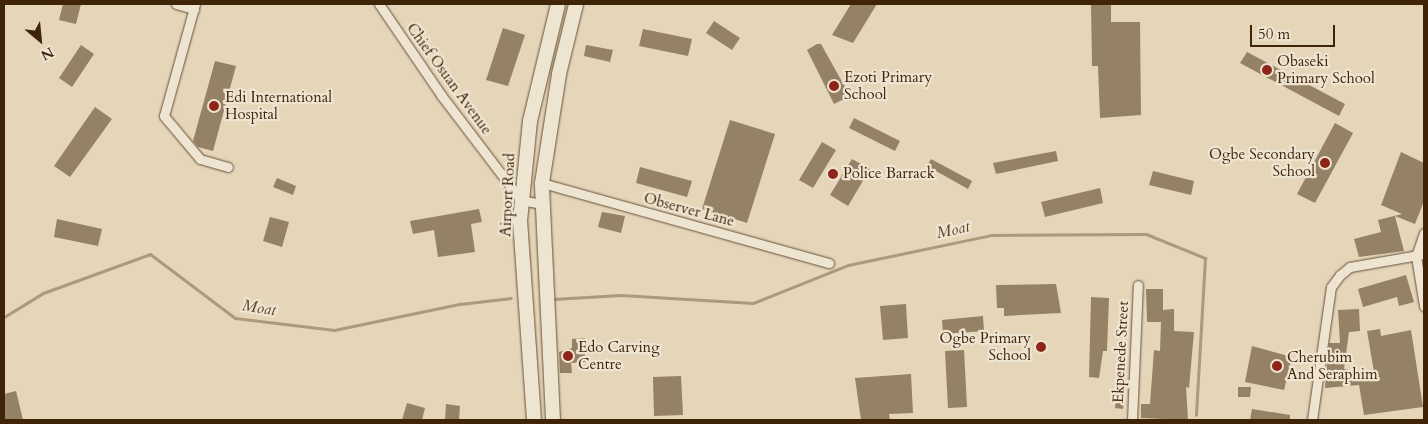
<!DOCTYPE html>
<html>
<head>
<meta charset="utf-8">
<style>
  body { margin:0 }
  #map { position:relative; width:1428px; height:424px; overflow:hidden; background:#e5d6ba; font-family:Cardo,serif }
  div>[style] { position:absolute }
  .stream>* { height:3px; margin:-1.5px; padding:0 1.5px; transform-origin:1.5px; border-radius:1.5px; background:#ad997d }
  .building>* { inset:0; background:#958165 }
  .roads { filter:drop-shadow(0 0 1px #685034) drop-shadow(0 0 1px #685034) }
  .street>* { height:9px; margin:-4.5px; padding:0 4.5px; transform-origin:4.5px; border-radius:4.5px; background:#eee4d2 }
  .secondary>* { height:14px; margin:-7px; padding:0 7px; transform-origin:7px; border-radius:7px; background:#eee4d2 }
  .dots>* { width:14px; height:14px; translate:-50% -50%; box-sizing:border-box; border:2px solid #eee4d2; border-radius:50% }
  span { translate:-50% -50%; white-space:nowrap; text-align:center; line-height:1.15; -webkit-text-stroke:4.5px #eee4d2; paint-order:stroke }
  .poi-label { font-size:15px; color:#3f2408 }
  .left { translate:0 -50%; text-align:left }
  .right { translate:-100% -50%; text-align:right }
  .street-label { font-size:15px; color:#3f2408 }
  .water-label { font-size:16px; color:#60472b; font-style:italic }
  .frame { position:absolute; inset:0; border:5px solid #3f2408; pointer-events:none }
  .north { position:absolute; left:15px; top:15px; width:50px; height:50px; -webkit-text-stroke:4px #eee4d2; paint-order:stroke; rotate:152deg; font-size:14px; font-weight:700; line-height:20px; text-align:center; color:#3f2408 }
  .north::after { content:''; display:block; margin:auto; width:18px; height:22px; background:#3f2408; clip-path:polygon(50% 0,100% 100%,50% 72%,0 100%) }
  .scale { position:absolute; left:1250px; top:25px; width:85px; height:22px; box-sizing:border-box; border:2px solid #3f2408; border-top:0; padding-left:6px; font-size:15px; line-height:18px; white-space:nowrap; color:#3f2408; -webkit-text-stroke:4px #eee4d2; paint-order:stroke }
</style>
</head>
<body>
<div id="map">
  <div class="stream">
    <div style="left:553px;top:299px;width:68px;rotate:-3.4deg"></div>
    <div style="left:621px;top:295px;width:132px;rotate:3.5deg"></div>
    <div style="left:753px;top:303px;width:102px;rotate:-21.8deg"></div>
    <div style="left:848px;top:265px;width:146px;rotate:-11.8deg"></div>
    <div style="left:991px;top:235px;width:155px;rotate:-0.4deg"></div>
    <div style="left:1146px;top:234px;width:64px;rotate:22.1deg"></div>
    <div style="left:1205px;top:258px;width:157px;rotate:93.3deg"></div>
    <div style="left:4px;top:317px;width:46px;rotate:-31.6deg"></div>
    <div style="left:43px;top:293px;width:114px;rotate:-20deg"></div>
    <div style="left:150px;top:254px;width:106px;rotate:37deg"></div>
    <div style="left:235px;top:318px;width:100px;rotate:6.9deg"></div>
    <div style="left:334px;top:330px;width:129px;rotate:-11.7deg"></div>
    <div style="left:460px;top:304px;width:51px;rotate:-6.7deg"></div>
  </div>
  <div class="building">
    <div style="clip-path:polygon(63px 4px,81px 4px,76px 24px,59px 20px)"></div>
    <div style="clip-path:polygon(851px 4px,877px 4px,853px 43px,832px 35px)"></div>
    <div style="clip-path:polygon(1111px 4px,1111px 22px,1140px 22px,1141px 115px,1100px 118px,1098px 66px,1092px 66px,1091px 5px)"></div>
    <div style="clip-path:polygon(714px 21px,740px 38px,732px 50px,706px 33px)"></div>
    <div style="clip-path:polygon(503px 28px,525px 35px,508px 86px,486px 80px)"></div>
    <div style="clip-path:polygon(643px 29px,692px 39px,688px 56px,639px 46px)"></div>
    <div style="clip-path:polygon(817px 44px,821px 44px,850px 96px,834px 104px,807px 50px)"></div>
    <div style="clip-path:polygon(81px 45px,94px 54px,72px 87px,59px 78px)"></div>
    <div style="clip-path:polygon(586px 45px,613px 50px,610px 62px,584px 56px)"></div>
    <div style="clip-path:polygon(1247px 52px,1345px 104px,1339px 116px,1240px 63px)"></div>
    <div style="clip-path:polygon(215px 61px,236px 66px,213px 151px,198px 147px,193px 141px)"></div>
    <div style="clip-path:polygon(95px 107px,112px 119px,70px 177px,54px 166px)"></div>
    <div style="clip-path:polygon(854px 118px,900px 141px,895px 151px,849px 128px)"></div>
    <div style="clip-path:polygon(730px 120px,775px 134px,747px 223px,702px 209px)"></div>
    <div style="clip-path:polygon(1335px 123px,1353px 133px,1315px 203px,1297px 194px)"></div>
    <div style="clip-path:polygon(822px 142px,836px 150px,813px 188px,799px 180px)"></div>
    <div style="clip-path:polygon(1056px 151px,1058px 161px,996px 174px,993px 163px)"></div>
    <div style="clip-path:polygon(1401px 152px,1424px 163px,1424px 201px,1415px 224px,1395px 216px,1404px 251px,1359px 257px,1354px 239px,1381px 232px,1378px 220px,1402px 214px,1381px 205px)"></div>
    <div style="clip-path:polygon(852px 159px,870px 169px,848px 206px,830px 195px)"></div>
    <div style="clip-path:polygon(931px 159px,972px 181px,968px 189px,927px 166px)"></div>
    <div style="clip-path:polygon(640px 167px,692px 181px,687px 197px,636px 183px)"></div>
    <div style="clip-path:polygon(1153px 171px,1194px 181px,1191px 195px,1149px 185px)"></div>
    <div style="clip-path:polygon(277px 178px,296px 186px,293px 195px,273px 187px)"></div>
    <div style="clip-path:polygon(1100px 188px,1103px 203px,1045px 217px,1041px 202px)"></div>
    <div style="clip-path:polygon(479px 209px,482px 222px,471px 224px,475px 252px,438px 257px,434px 230px,413px 234px,410px 221px)"></div>
    <div style="clip-path:polygon(602px 212px,625px 216px,621px 233px,598px 227px)"></div>
    <div style="clip-path:polygon(270px 217px,289px 222px,282px 247px,263px 241px)"></div>
    <div style="clip-path:polygon(57px 219px,102px 229px,98px 246px,54px 237px)"></div>
    <div style="clip-path:polygon(1406px 275px,1414px 302px,1399px 306px,1397px 297px,1363px 307px,1358px 289px)"></div>
    <div style="clip-path:polygon(1056px 284px,1061px 313px,1004px 316px,1004px 308px,997px 308px,996px 285px)"></div>
    <div style="clip-path:polygon(1146px 289px,1163px 289px,1163px 310px,1174px 309px,1174px 331px,1194px 332px,1189px 388px,1186px 387px,1188px 420px,1141px 418px,1141px 404px,1150px 404px,1154px 350px,1160px 351px,1161px 322px,1147px 322px)"></div>
    <div style="clip-path:polygon(1091px 297px,1109px 298px,1107px 351px,1103px 351px,1099px 378px,1089px 377px)"></div>
    <div style="clip-path:polygon(906px 304px,908px 338px,883px 340px,880px 306px)"></div>
    <div style="clip-path:polygon(1359px 309px,1360px 331px,1349px 332px,1344px 369px,1348px 369px,1349px 377px,1374px 372px,1367px 331px,1380px 329px,1381px 336px,1411px 330px,1423px 407px,1364px 415px,1359px 385px,1325px 388px,1329px 343px,1340px 343px,1338px 310px)"></div>
    <div style="clip-path:polygon(983px 316px,984px 331px,943px 334px,942px 320px)"></div>
    <div style="clip-path:polygon(585px 338px,585px 362px,571px 363px,572px 373px,560px 373px,559px 352px,572px 348px,572px 339px)"></div>
    <div style="clip-path:polygon(1252px 346px,1292px 357px,1284px 390px,1245px 382px)"></div>
    <div style="clip-path:polygon(964px 350px,967px 407px,948px 408px,945px 351px)"></div>
    <div style="clip-path:polygon(911px 374px,913px 413px,889px 414px,890px 420px,861px 420px,855px 378px)"></div>
    <div style="clip-path:polygon(681px 376px,683px 415px,654px 416px,653px 377px)"></div>
    <div style="clip-path:polygon(1238px 387px,1251px 387px,1250px 397px,1238px 397px)"></div>
    <div style="clip-path:polygon(1117px 389px,1125px 390px,1123px 409px,1115px 408px)"></div>
    <div style="clip-path:polygon(16px 391px,23px 420px,4px 420px,4px 394px)"></div>
    <div style="clip-path:polygon(407px 403px,425px 408px,422px 420px,402px 420px)"></div>
    <div style="clip-path:polygon(446px 404px,460px 406px,459px 420px,445px 420px)"></div>
    <div style="clip-path:polygon(1252px 409px,1290px 415px,1290px 420px,1250px 420px)"></div>
  </div>
  <div class="roads">
    <div class="street">
      <div style="left:176px;top:4px;width:19px;rotate:16deg"></div>
      <div style="left:195px;top:4px;width:116px;rotate:105.5deg"></div>
      <div style="left:164px;top:116px;width:56px;rotate:50.1deg"></div>
      <div style="left:200px;top:159px;width:29px;rotate:16deg"></div>
      <div style="left:379px;top:4px;width:110px;rotate:55.7deg"></div>
      <div style="left:441px;top:95px;width:132px;rotate:52.7deg"></div>
      <div style="left:521px;top:200px;width:20px;rotate:11deg"></div>
      <div style="left:542px;top:183px;width:298px;rotate:15.6deg"></div>
      <div style="left:1424px;top:233px;width:24px;rotate:109deg"></div>
      <div style="left:1416px;top:256px;width:51px;rotate:80.9deg"></div>
      <div style="left:1132px;top:420px;width:135px;rotate:-87.5deg"></div>
      <div style="left:1312px;top:420px;width:134px;rotate:-81.9deg"></div>
      <div style="left:1331px;top:287px;width:15px;rotate:-53deg"></div>
      <div style="left:1340px;top:275px;width:13px;rotate:-39deg"></div>
      <div style="left:1350px;top:267px;width:75px;rotate:-10deg"></div>
    </div>
    <div class="secondary">
      <div style="left:534px;top:420px;width:199px;rotate:-94deg"></div>
      <div style="left:520px;top:221px;width:100px;rotate:-84.3deg"></div>
      <div style="left:530px;top:121px;width:120px;rotate:-76.5deg"></div>
      <div style="left:553px;top:420px;width:237px;rotate:-92.7deg"></div>
      <div style="left:542px;top:183px;width:110px;rotate:-81.1deg"></div>
      <div style="left:559px;top:74px;width:72px;rotate:-76.3deg"></div>
    </div>
  </div>
  <div class="dots">
    <div style="left:1267px;top:70px;background:#8f2418"></div>
    <div style="left:834px;top:86px;background:#8f2418"></div>
    <div style="left:214px;top:106px;background:#8f2418"></div>
    <div style="left:1325px;top:163px;background:#8f2418"></div>
    <div style="left:833px;top:174px;background:#8f2418"></div>
    <div style="left:1041px;top:347px;background:#8f2418"></div>
    <div style="left:568px;top:356px;background:#8f2418"></div>
    <div style="left:1277px;top:366px;background:#8f2418"></div>
  </div>
  <div class="poi-label">
    <span class="left" style="left:1277px;top:70px">Obaseki<br>Primary School</span>
    <span class="left" style="left:844px;top:86px">Ezoti Primary<br>School</span>
    <span class="left" style="left:225px;top:106px">Edi International<br>Hospital</span>
    <span class="right" style="left:1315px;top:163px">Ogbe Secondary<br>School</span>
    <span class="left" style="left:843px;top:174px">Police Barrack</span>
    <span class="right" style="left:1031px;top:347px">Ogbe Primary<br>School</span>
    <span class="left" style="left:578px;top:356px">Edo Carving<br>Centre</span>
    <span class="left" style="left:1287px;top:366px">Cherubim<br>And Seraphim</span>
  </div>
  <div class="street-label">
    <span style="left:449px;top:79px;rotate:54deg">Chief Osuan Avenue</span>
    <span style="left:508px;top:195px;rotate:-87deg">Airport Road</span>
    <span style="left:689px;top:210px;rotate:15deg">Observer Lane</span>
    <span style="left:1121px;top:352px;rotate:-87deg">Ekpenede Street</span>
  </div>
  <div class="water-label">
    <span style="left:953px;top:230px;rotate:-12deg">Moat</span>
    <span style="left:259px;top:308px;rotate:9deg">Moat</span>
  </div>
  <div class="frame"></div>
  <div class="north">N</div>
  <div class="scale">50 m</div>
</div>
</body>
</html>
